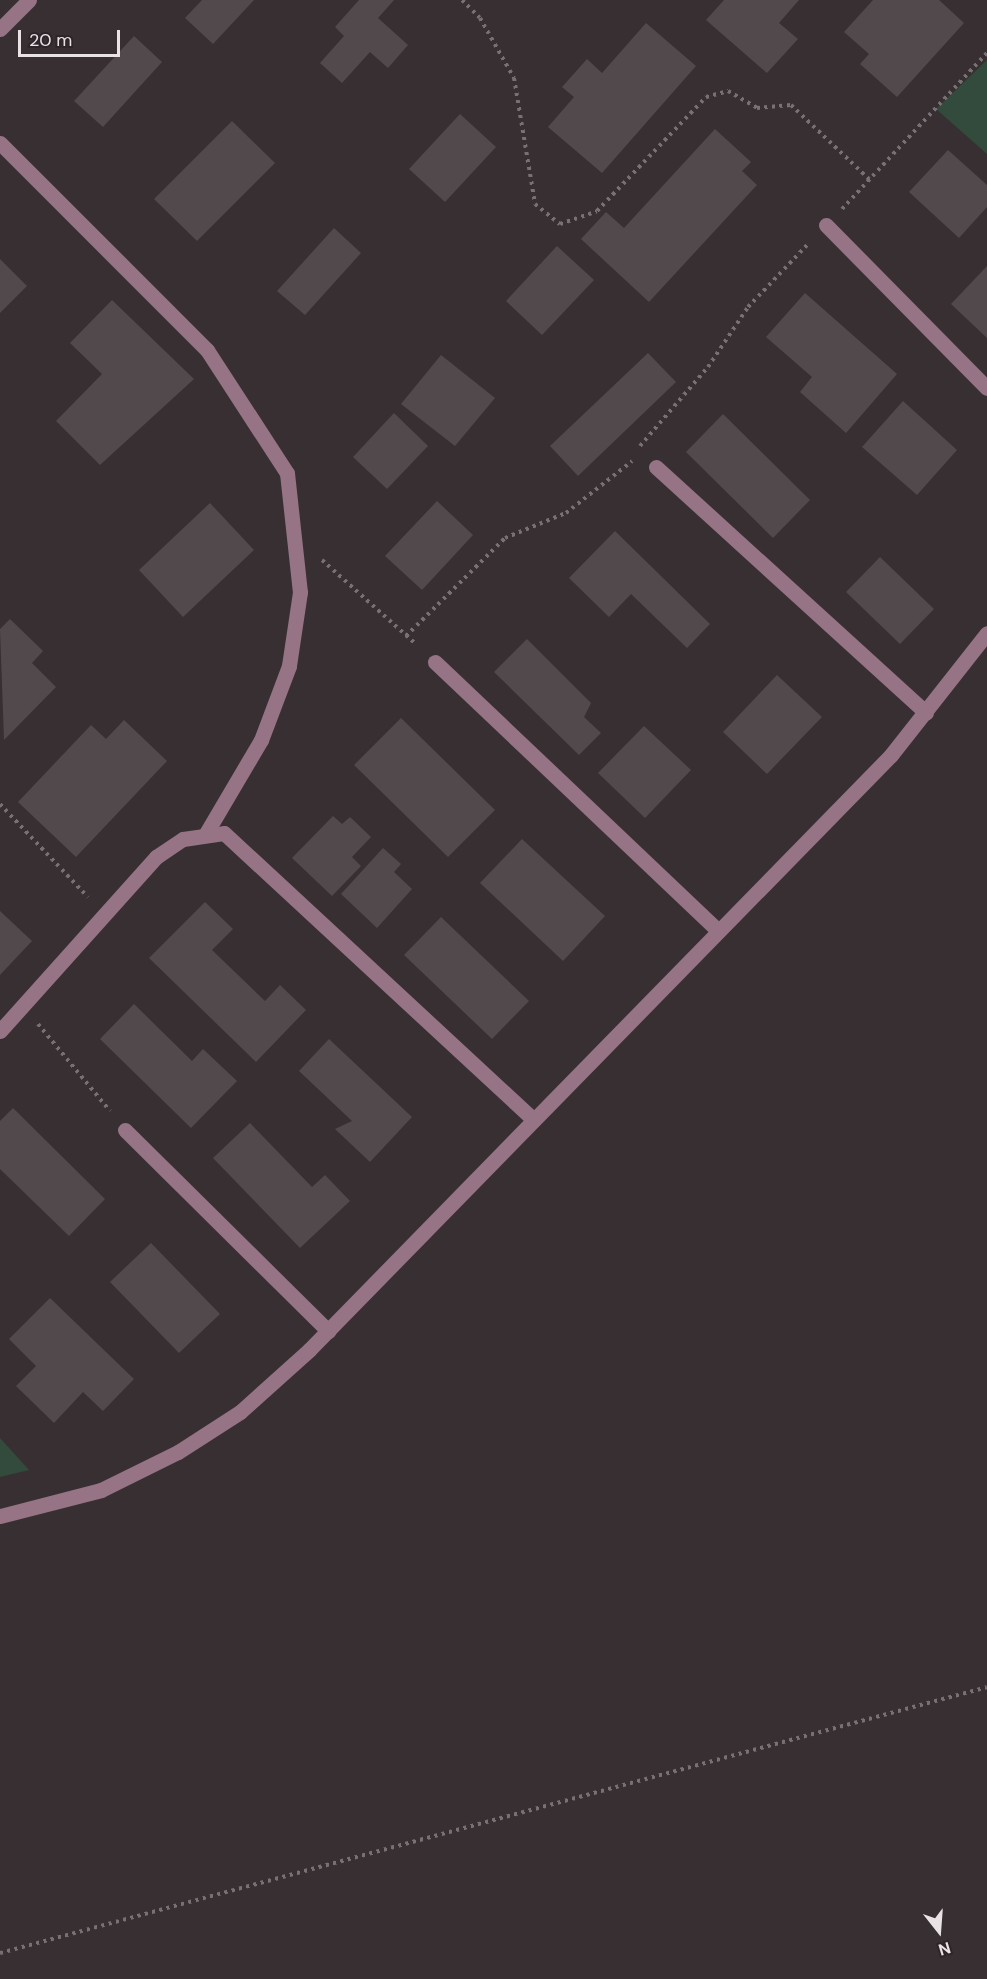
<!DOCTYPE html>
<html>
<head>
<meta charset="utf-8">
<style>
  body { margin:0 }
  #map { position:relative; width:987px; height:1979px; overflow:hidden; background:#382f33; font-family:"DM Sans",sans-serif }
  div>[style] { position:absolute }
  .green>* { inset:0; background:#324b3c }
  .building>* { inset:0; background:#52494d }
  .path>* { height:4px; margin-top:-2px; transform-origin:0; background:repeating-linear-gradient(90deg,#787074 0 3px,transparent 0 7.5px) }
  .minor>* { height:15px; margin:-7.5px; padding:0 7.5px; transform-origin:7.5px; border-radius:7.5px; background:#967485 }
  span { translate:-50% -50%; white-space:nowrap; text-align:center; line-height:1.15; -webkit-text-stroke:4.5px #2d2529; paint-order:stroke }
  .north { position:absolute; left:909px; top:1901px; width:60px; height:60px; -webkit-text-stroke:4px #2d2529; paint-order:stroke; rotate:163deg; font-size:16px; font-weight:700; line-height:24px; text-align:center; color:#e9e3e6 }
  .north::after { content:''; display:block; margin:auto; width:21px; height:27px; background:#e9e3e6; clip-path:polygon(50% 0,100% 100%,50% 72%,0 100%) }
  .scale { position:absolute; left:18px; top:30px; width:102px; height:27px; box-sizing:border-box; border:3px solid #e9e3e6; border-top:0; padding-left:8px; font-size:18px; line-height:21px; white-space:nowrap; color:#e9e3e6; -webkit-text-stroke:4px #2d2529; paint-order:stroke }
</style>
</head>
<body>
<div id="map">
  <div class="green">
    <div style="clip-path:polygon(987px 60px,987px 154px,936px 109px)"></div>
    <div style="clip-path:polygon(0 1438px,29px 1470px,0 1477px)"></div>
  </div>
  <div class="building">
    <div style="clip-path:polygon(202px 0,254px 0,213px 44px,185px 18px)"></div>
    <div style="clip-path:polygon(359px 0,394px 0,378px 18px,408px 45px,388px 68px,370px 52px,342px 83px,320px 63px,344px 36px,335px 27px)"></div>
    <div style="clip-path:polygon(724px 0,799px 0,779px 23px,798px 39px,767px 73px,706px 20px)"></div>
    <div style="clip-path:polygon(873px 0,939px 0,964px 23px,897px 97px,860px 64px,869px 54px,844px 32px)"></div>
    <div style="clip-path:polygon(646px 23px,696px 66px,602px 173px,548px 127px,574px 97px,562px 87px,587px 59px,602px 73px)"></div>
    <div style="clip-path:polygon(134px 36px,162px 62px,103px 127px,74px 101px)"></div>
    <div style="clip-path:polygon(460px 114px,496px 147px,445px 202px,409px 169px)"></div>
    <div style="clip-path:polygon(232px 121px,275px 163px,197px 241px,154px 199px)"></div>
    <div style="clip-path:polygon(715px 129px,751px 162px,742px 171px,757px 185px,649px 302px,581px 239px,606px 212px,624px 228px)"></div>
    <div style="clip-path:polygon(948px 150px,987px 185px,987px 207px,959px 238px,909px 192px)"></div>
    <div style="clip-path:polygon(334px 228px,361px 253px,305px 315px,277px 291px)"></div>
    <div style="clip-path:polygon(557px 246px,594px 280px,542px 335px,506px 301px)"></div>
    <div style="clip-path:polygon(0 259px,27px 286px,0 313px)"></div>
    <div style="clip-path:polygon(987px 266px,987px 338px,951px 304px)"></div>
    <div style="clip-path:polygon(805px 293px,897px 374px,846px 433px,800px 392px,812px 377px,766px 337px)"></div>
    <div style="clip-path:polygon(112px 300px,194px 379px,100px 465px,56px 421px,102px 374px,70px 343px)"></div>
    <div style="clip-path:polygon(648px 353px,676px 382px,578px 476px,550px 446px)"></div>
    <div style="clip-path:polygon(441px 355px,495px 398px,455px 446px,401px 404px)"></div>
    <div style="clip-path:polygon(903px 401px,957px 450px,917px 495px,862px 447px)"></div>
    <div style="clip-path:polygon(394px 413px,428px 446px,387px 489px,353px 457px)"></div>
    <div style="clip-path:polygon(723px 414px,810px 500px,773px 538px,686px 452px)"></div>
    <div style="clip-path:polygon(437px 501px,473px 535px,422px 590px,385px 556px)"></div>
    <div style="clip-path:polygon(210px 503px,254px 550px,183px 617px,139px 570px)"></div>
    <div style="clip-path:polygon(615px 531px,710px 624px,687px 648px,631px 594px,609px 617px,569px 578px)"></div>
    <div style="clip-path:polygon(880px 557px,934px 609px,900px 644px,846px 592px)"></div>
    <div style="clip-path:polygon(10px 619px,43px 651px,32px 663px,56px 687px,4px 740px,0 629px)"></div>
    <div style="clip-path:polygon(527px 639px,591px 703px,584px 717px,601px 733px,579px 755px,494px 672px)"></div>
    <div style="clip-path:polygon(777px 675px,822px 717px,767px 774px,723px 732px)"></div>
    <div style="clip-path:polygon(401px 718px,495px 810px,448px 857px,354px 765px)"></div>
    <div style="clip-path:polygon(124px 720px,167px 761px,76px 857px,18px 802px,91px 725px,106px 739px)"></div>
    <div style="clip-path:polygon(644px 726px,691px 770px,645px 818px,598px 773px)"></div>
    <div style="clip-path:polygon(333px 816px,342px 824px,350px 817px,371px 837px,352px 857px,361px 866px,332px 896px,292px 858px)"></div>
    <div style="clip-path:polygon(522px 839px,605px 916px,563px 961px,480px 883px)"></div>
    <div style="clip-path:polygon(383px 848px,401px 864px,394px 872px,412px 889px,377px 928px,341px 894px)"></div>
    <div style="clip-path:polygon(205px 902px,233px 929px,212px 950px,265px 1001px,280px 985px,306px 1010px,256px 1062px,149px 958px)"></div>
    <div style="clip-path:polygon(0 911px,32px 941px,0 975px)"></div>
    <div style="clip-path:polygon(441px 917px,529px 1001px,492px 1039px,404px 955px)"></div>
    <div style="clip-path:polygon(134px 1004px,192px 1061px,203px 1049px,237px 1081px,191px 1128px,100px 1039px)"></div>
    <div style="clip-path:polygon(329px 1039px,412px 1117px,370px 1162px,335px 1129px,352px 1121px,299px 1071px)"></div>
    <div style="clip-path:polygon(13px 1108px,105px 1199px,69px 1236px,0 1169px,0 1121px)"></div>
    <div style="clip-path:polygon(250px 1123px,312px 1187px,325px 1175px,350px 1201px,300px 1248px,213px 1158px)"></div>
    <div style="clip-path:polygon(151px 1243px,220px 1314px,179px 1353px,110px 1282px)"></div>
    <div style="clip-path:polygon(50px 1298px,134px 1379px,103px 1411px,83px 1392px,54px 1423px,16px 1386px,36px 1366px,9px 1339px)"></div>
  </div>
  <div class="path">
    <div style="left:462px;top:0;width:25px;rotate:45deg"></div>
    <div style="left:480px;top:18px;width:69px;rotate:60.5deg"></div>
    <div style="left:514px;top:78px;width:128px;rotate:80.5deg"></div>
    <div style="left:535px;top:204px;width:32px;rotate:39deg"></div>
    <div style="left:560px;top:224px;width:39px;rotate:-19deg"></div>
    <div style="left:597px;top:211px;width:158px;rotate:-46.3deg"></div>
    <div style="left:706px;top:97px;width:23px;rotate:-15deg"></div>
    <div style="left:728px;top:91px;width:34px;rotate:30deg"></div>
    <div style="left:757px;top:108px;width:34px;rotate:-5deg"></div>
    <div style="left:791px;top:105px;width:108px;rotate:43.5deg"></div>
    <div style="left:842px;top:209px;width:213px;rotate:-47.1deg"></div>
    <div style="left:640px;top:446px;width:104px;rotate:-49.3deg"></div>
    <div style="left:708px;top:367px;width:72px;rotate:-56.3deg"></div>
    <div style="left:748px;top:307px;width:90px;rotate:-46.4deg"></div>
    <div style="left:322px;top:560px;width:127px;rotate:41.8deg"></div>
    <div style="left:406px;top:636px;width:139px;rotate:-44.7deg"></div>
    <div style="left:505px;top:538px;width:66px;rotate:-22.3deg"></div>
    <div style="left:566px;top:513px;width:84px;rotate:-38.2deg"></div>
    <div style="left:0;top:804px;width:128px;rotate:46.6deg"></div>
    <div style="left:38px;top:1024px;width:113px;rotate:50.4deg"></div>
    <div style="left:0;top:1953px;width:1022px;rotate:-15.08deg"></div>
  </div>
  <div class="minor">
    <div style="left:0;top:29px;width:41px;rotate:-45deg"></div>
    <div style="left:0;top:143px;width:293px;rotate:45deg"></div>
    <div style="left:207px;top:350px;width:147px;rotate:57deg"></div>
    <div style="left:287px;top:473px;width:120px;rotate:83.8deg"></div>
    <div style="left:300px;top:592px;width:75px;rotate:98.5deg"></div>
    <div style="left:289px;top:666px;width:79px;rotate:110.7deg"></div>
    <div style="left:261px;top:740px;width:110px;rotate:120.5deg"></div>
    <div style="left:826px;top:225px;width:229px;rotate:45.4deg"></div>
    <div style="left:656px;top:467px;width:365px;rotate:42.3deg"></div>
    <div style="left:435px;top:662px;width:390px;rotate:43.5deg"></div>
    <div style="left:0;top:1031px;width:234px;rotate:-48.1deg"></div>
    <div style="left:156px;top:857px;width:32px;rotate:-34deg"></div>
    <div style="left:183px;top:839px;width:41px;rotate:-8.3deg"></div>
    <div style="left:224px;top:833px;width:422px;rotate:42.8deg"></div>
    <div style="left:125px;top:1130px;width:286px;rotate:44.7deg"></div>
    <div style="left:0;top:1516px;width:104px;rotate:-14.4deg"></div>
    <div style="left:101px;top:1490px;width:86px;rotate:-26.3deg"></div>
    <div style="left:178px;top:1452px;width:74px;rotate:-32.8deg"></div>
    <div style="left:240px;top:1412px;width:93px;rotate:-41.9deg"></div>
    <div style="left:309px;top:1350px;width:832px;rotate:-45.63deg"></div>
    <div style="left:891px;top:755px;width:155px;rotate:-51.8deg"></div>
  </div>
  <div class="north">N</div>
  <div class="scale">20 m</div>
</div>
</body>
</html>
